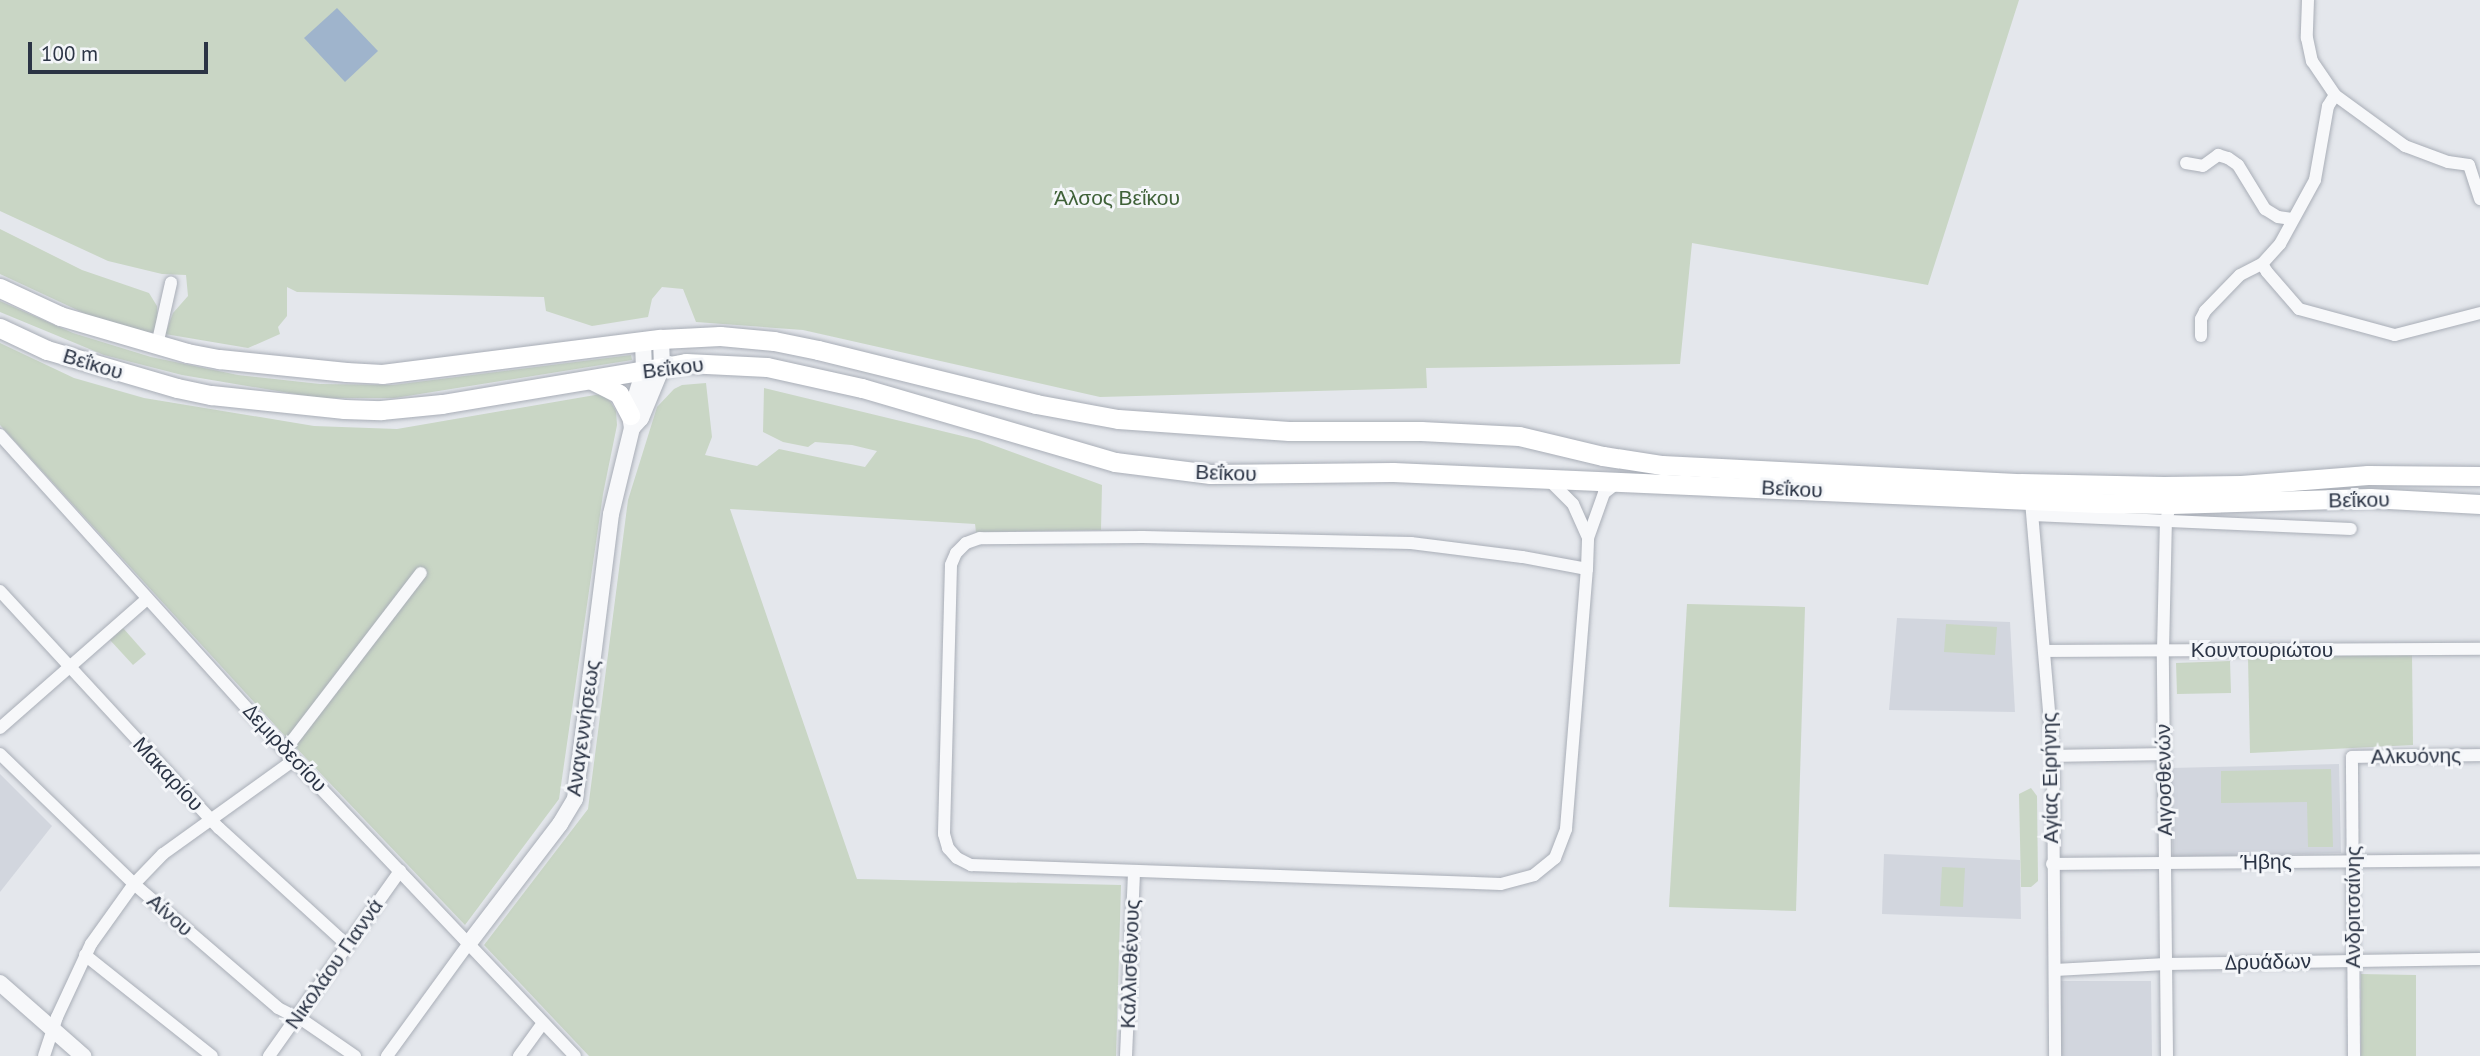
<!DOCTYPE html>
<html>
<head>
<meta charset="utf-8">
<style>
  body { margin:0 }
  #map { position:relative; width:2480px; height:1056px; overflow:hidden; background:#e4e7ec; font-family:"PT Sans",sans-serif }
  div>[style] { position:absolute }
  .built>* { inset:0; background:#d2d6de }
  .green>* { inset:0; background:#c9d6c5 }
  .water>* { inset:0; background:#9fb4cc }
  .roads { filter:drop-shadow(0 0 2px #a9aeb7) drop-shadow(0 0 2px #a9aeb7) }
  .minor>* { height:12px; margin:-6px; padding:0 6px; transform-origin:6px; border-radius:6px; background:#f7f8fa }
  .tertiary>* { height:16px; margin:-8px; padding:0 8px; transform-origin:8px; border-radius:8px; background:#f7f8fa }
  .primary>* { height:19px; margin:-9.5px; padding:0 9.5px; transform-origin:9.5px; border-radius:9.5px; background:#fff }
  span { translate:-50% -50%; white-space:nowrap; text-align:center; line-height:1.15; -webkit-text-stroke:6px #f4f6f9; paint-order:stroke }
  .park-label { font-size:21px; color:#3f6138 }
  .street-label { font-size:21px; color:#2b3445 }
  .scale { position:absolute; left:28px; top:42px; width:180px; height:32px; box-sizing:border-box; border:4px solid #2b3445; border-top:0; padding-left:9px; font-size:21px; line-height:24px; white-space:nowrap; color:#2b3445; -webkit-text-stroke:5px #f4f6f9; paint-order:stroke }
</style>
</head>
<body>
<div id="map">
  <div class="built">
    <div style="clip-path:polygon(1897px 618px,2010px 622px,2015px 712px,1889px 710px)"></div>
    <div style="clip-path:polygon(2339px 764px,2341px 853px,2173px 857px,2171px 768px)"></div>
    <div style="clip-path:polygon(0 774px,52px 826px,0 892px)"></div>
    <div style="clip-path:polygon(1884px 854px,2020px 860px,2021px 919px,1882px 914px)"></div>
    <div style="clip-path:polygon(2056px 981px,2151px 981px,2152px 1056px,2058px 1056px)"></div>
  </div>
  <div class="green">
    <div style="clip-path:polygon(0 0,2019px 0,1928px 285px,1692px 243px,1680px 364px,1426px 368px,1427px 388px,1100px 397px,803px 330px,696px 322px,683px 289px,662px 287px,652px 299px,648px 317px,592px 326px,546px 311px,544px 297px,297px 292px,287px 287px,287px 316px,278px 327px,280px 334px,248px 348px,165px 334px,173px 313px,188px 296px,186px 275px,162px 274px,108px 261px,0 211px)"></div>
    <div style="clip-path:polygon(0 229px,82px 270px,149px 293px,157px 306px,158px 325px,153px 333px,145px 332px,88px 315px,0 274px)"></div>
    <div style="clip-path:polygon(0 301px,73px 333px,151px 357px,238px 375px,320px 384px,393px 385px,631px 355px,632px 360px,395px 398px,319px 398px,182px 375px,104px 355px,0 312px)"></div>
    <div style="clip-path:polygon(0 343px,74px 378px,144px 398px,314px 426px,397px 429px,601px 394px,610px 401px,616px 411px,617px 425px,603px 494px,559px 799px,465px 925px,285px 736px,0 425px)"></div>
    <div style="clip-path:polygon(706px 383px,712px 437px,705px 455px,757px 466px,779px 449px,865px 467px,877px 451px,852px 445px,815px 442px,808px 447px,783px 442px,763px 432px,764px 388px,979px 440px,1102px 485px,1101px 530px,976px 532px,975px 524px,730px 509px,857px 879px,1121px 885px,1116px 1056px,589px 1056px,484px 945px,588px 809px,628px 500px,657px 407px,674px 389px,682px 385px)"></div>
    <div style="clip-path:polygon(1687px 604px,1805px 607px,1796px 911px,1669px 907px)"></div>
    <div style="clip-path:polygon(1946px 624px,1997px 627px,1995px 655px,1944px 652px)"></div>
    <div style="clip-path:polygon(123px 628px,146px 654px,133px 665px,110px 640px)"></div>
    <div style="clip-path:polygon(2412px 654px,2413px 745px,2250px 753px,2248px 658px)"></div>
    <div style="clip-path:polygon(2230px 661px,2231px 693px,2177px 694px,2176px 663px)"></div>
    <div style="clip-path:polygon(2331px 769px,2333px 847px,2308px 847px,2307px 802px,2221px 803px,2221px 771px)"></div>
    <div style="clip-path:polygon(2031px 788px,2037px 796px,2038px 881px,2031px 887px,2021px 887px,2019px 794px)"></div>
    <div style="clip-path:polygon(1942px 867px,1965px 868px,1963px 907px,1940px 906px)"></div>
    <div style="clip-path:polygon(2361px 974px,2416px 975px,2416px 1056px,2361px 1056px)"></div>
  </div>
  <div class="water">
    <div style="clip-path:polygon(337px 8px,378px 51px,345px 82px,304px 38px)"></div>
  </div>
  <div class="roads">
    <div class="minor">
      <div style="left:2308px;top:0;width:38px;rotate:92deg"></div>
      <div style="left:2307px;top:38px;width:24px;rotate:78deg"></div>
      <div style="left:2312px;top:61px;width:41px;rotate:55.9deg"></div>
      <div style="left:2335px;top:95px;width:87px;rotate:36.1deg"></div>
      <div style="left:2405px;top:146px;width:46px;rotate:20.4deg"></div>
      <div style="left:2448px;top:162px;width:21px;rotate:8deg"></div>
      <div style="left:2469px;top:165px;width:36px;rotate:72deg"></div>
      <div style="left:2335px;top:95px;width:13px;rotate:122deg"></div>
      <div style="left:2328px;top:106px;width:75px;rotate:100deg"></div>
      <div style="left:2315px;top:180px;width:73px;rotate:118.7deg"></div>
      <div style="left:2280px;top:244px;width:27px;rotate:132deg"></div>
      <div style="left:2262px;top:264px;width:9px;rotate:58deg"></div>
      <div style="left:2267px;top:272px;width:49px;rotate:49.1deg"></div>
      <div style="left:2299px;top:309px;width:99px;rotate:15.2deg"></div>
      <div style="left:2395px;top:335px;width:88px;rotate:-14.5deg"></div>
      <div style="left:2186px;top:163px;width:17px;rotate:10deg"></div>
      <div style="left:2203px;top:166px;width:19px;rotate:-36deg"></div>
      <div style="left:2218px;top:155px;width:10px;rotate:17deg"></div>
      <div style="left:2228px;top:158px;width:12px;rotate:35deg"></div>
      <div style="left:2238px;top:165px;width:52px;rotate:58.5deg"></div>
      <div style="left:2265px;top:209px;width:15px;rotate:32deg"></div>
      <div style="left:2278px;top:217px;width:14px;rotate:8deg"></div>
      <div style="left:2201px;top:336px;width:17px;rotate:-90deg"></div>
      <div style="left:2201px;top:319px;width:9px;rotate:-63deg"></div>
      <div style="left:2205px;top:311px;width:50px;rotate:-45.8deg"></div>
      <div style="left:2240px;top:275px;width:25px;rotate:-27deg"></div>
      <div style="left:157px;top:345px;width:64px;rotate:-77.3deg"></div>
      <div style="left:0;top:435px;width:438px;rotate:47.9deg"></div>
      <div style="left:294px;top:760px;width:408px;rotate:46.5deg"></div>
      <div style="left:1548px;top:479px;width:35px;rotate:45deg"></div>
      <div style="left:1573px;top:504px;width:36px;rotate:66deg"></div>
      <div style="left:2031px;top:501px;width:256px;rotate:85.1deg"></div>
      <div style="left:2053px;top:756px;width:300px;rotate:89.6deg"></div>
      <div style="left:2033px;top:515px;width:318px;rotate:2.5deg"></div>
      <div style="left:1587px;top:569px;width:66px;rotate:-169.5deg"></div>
      <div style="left:1522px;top:557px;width:112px;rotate:-172.8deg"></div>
      <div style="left:1411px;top:543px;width:268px;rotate:-178.7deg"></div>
      <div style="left:1143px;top:537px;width:163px;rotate:179.6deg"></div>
      <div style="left:980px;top:538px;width:15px;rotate:160deg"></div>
      <div style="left:966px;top:543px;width:14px;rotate:135deg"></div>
      <div style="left:956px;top:553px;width:13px;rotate:113deg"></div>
      <div style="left:951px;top:565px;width:269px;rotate:91.5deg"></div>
      <div style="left:944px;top:834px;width:15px;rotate:74deg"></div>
      <div style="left:948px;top:848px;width:13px;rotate:48deg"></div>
      <div style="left:957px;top:858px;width:16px;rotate:27deg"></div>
      <div style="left:971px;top:865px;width:530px;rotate:2.05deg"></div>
      <div style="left:1501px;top:884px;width:34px;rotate:-15deg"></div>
      <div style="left:1534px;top:875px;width:27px;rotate:-39deg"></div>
      <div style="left:1555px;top:858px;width:31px;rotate:-69deg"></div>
      <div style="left:1566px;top:829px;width:261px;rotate:-85.4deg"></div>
      <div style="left:1587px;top:569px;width:31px;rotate:-88deg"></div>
      <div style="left:1588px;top:538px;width:48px;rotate:-70.4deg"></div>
      <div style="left:1604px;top:493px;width:16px;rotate:-38deg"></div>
      <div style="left:0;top:591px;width:323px;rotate:47.3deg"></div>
      <div style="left:219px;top:828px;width:173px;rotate:42.4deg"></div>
      <div style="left:2044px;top:651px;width:436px;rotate:-0.3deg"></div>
      <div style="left:0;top:728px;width:196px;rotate:-41.3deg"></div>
      <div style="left:285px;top:750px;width:223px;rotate:-52.5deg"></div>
      <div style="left:0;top:754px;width:187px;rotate:44.1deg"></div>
      <div style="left:134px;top:884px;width:190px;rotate:40.7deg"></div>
      <div style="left:278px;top:1008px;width:29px;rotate:27deg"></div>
      <div style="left:304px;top:1021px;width:62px;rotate:34.5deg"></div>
      <div style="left:2053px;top:756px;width:111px;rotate:-1deg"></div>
      <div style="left:2052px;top:864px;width:428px;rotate:-0.5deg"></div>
      <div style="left:85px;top:955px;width:162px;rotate:38.5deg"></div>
      <div style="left:2055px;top:970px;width:111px;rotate:-3.1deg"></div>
      <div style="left:2166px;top:964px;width:314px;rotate:-0.9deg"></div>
      <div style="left:44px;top:1056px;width:41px;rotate:-71.6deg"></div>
      <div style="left:57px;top:1017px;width:81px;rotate:-65deg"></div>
      <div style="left:91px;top:944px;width:74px;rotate:-54.4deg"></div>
      <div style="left:134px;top:884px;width:42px;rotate:-46deg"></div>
      <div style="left:163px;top:854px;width:161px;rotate:-35.7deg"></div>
      <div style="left:269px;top:1056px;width:227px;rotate:-54.7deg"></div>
      <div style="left:387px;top:1056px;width:140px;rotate:-54deg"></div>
      <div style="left:519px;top:1056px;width:41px;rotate:-54deg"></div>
      <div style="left:1126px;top:1056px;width:184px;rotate:-87.5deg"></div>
      <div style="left:2167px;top:1056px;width:406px;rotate:-90.6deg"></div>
      <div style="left:2163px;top:650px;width:130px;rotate:-88.7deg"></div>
      <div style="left:2166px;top:520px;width:17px;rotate:-73deg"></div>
      <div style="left:2354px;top:1056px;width:299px;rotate:-90.4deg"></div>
      <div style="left:2352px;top:757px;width:128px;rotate:-0.9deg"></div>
    </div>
    <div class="tertiary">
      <div style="left:632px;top:428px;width:13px;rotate:-48deg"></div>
      <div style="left:641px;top:418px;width:55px;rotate:-67.6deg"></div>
      <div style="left:662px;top:367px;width:28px;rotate:-92deg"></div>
      <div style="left:469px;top:943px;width:150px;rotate:-52.6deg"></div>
      <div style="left:560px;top:824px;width:29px;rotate:-59deg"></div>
      <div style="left:575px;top:799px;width:287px;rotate:-82.8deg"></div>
      <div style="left:611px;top:514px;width:89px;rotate:-76.3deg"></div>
      <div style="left:632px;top:428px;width:13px;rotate:-99deg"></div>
      <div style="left:630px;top:415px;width:47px;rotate:-72.7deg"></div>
      <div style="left:644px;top:370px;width:29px;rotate:-92deg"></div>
      <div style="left:0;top:983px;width:111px;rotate:41.3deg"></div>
    </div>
    <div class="primary">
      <div style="left:0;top:288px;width:66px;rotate:25deg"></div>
      <div style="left:60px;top:316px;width:132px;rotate:16.2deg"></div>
      <div style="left:187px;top:353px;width:33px;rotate:11deg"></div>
      <div style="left:219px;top:359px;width:128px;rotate:5.8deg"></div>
      <div style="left:346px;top:372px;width:36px;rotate:3deg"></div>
      <div style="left:382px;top:374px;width:281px;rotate:-7.2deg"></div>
      <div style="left:661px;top:339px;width:59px;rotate:-2.9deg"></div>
      <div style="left:720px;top:336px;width:54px;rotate:5.3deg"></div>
      <div style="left:774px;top:341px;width:45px;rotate:11.6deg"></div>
      <div style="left:818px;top:350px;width:225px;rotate:13.9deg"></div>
      <div style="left:1036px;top:404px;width:83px;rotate:10.4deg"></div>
      <div style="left:1118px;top:419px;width:171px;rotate:4deg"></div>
      <div style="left:1289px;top:431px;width:132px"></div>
      <div style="left:1421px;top:431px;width:98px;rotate:2.9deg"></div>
      <div style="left:1519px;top:436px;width:86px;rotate:13.4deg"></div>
      <div style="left:1603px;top:456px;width:60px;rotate:8.7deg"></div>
      <div style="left:1662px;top:465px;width:359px;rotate:2.9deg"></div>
      <div style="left:2021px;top:483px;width:143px;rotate:1.2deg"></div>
      <div style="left:2164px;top:486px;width:77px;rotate:-0.7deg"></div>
      <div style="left:2241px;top:485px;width:127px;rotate:-4.5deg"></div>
      <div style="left:2368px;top:475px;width:112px;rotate:0.5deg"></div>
      <div style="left:0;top:328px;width:52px;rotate:25.1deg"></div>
      <div style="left:47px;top:350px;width:135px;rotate:16.3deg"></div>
      <div style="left:177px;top:388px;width:35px;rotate:12deg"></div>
      <div style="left:211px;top:395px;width:134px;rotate:6deg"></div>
      <div style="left:344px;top:409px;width:37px;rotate:2deg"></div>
      <div style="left:381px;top:410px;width:61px;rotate:-5.6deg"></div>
      <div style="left:442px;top:404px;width:247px;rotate:-9.5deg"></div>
      <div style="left:686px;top:363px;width:81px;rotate:2.8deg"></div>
      <div style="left:767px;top:367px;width:97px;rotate:12.5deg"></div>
      <div style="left:862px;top:388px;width:264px;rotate:16.3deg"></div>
      <div style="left:1115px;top:462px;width:96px;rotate:7.2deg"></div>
      <div style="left:1210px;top:474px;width:183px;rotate:-0.6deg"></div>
      <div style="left:1393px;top:472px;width:706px;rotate:2.52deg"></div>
      <div style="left:2098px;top:503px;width:73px;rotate:0.8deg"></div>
      <div style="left:2171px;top:504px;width:199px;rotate:-1.7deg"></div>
      <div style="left:2370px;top:498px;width:110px;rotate:3.1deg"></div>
      <div style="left:592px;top:380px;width:30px;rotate:27deg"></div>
      <div style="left:619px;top:394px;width:24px;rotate:62deg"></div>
    </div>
  </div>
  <div class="park-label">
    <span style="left:1117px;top:198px">Άλσος Βεΐκου</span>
  </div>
  <div class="street-label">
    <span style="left:93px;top:364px;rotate:17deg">Βεΐκου</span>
    <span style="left:673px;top:368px;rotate:-7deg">Βεΐκου</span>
    <span style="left:1226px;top:473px;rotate:2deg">Βεΐκου</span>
    <span style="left:1792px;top:489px;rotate:3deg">Βεΐκου</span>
    <span style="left:2359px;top:500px;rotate:-1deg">Βεΐκου</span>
    <span style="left:2262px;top:650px">Κουντουριώτου</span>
    <span style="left:583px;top:728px;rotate:-82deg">Αναγεννήσεως</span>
    <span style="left:285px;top:748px;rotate:47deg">Δεμιρδεσίου</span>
    <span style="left:2416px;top:756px;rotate:-1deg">Αλκυόνης</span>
    <span style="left:168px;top:774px;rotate:47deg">Μακαρίου</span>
    <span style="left:2050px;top:778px;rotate:-91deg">Αγίας Ειρήνης</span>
    <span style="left:2164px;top:780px;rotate:-91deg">Αιγοσθενών</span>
    <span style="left:2266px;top:862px;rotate:-1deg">Ήβης</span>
    <span style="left:2353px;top:907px;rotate:-90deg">Ανδριτσαίνης</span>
    <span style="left:170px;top:915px;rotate:41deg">Αίνου</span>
    <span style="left:2268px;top:962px;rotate:-1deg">Δρυάδων</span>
    <span style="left:334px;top:964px;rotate:-55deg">Νικολάου Γιαννά</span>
    <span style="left:1130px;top:964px;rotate:-88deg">Καλλισθένους</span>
  </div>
  <div class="scale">100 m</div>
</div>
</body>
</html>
